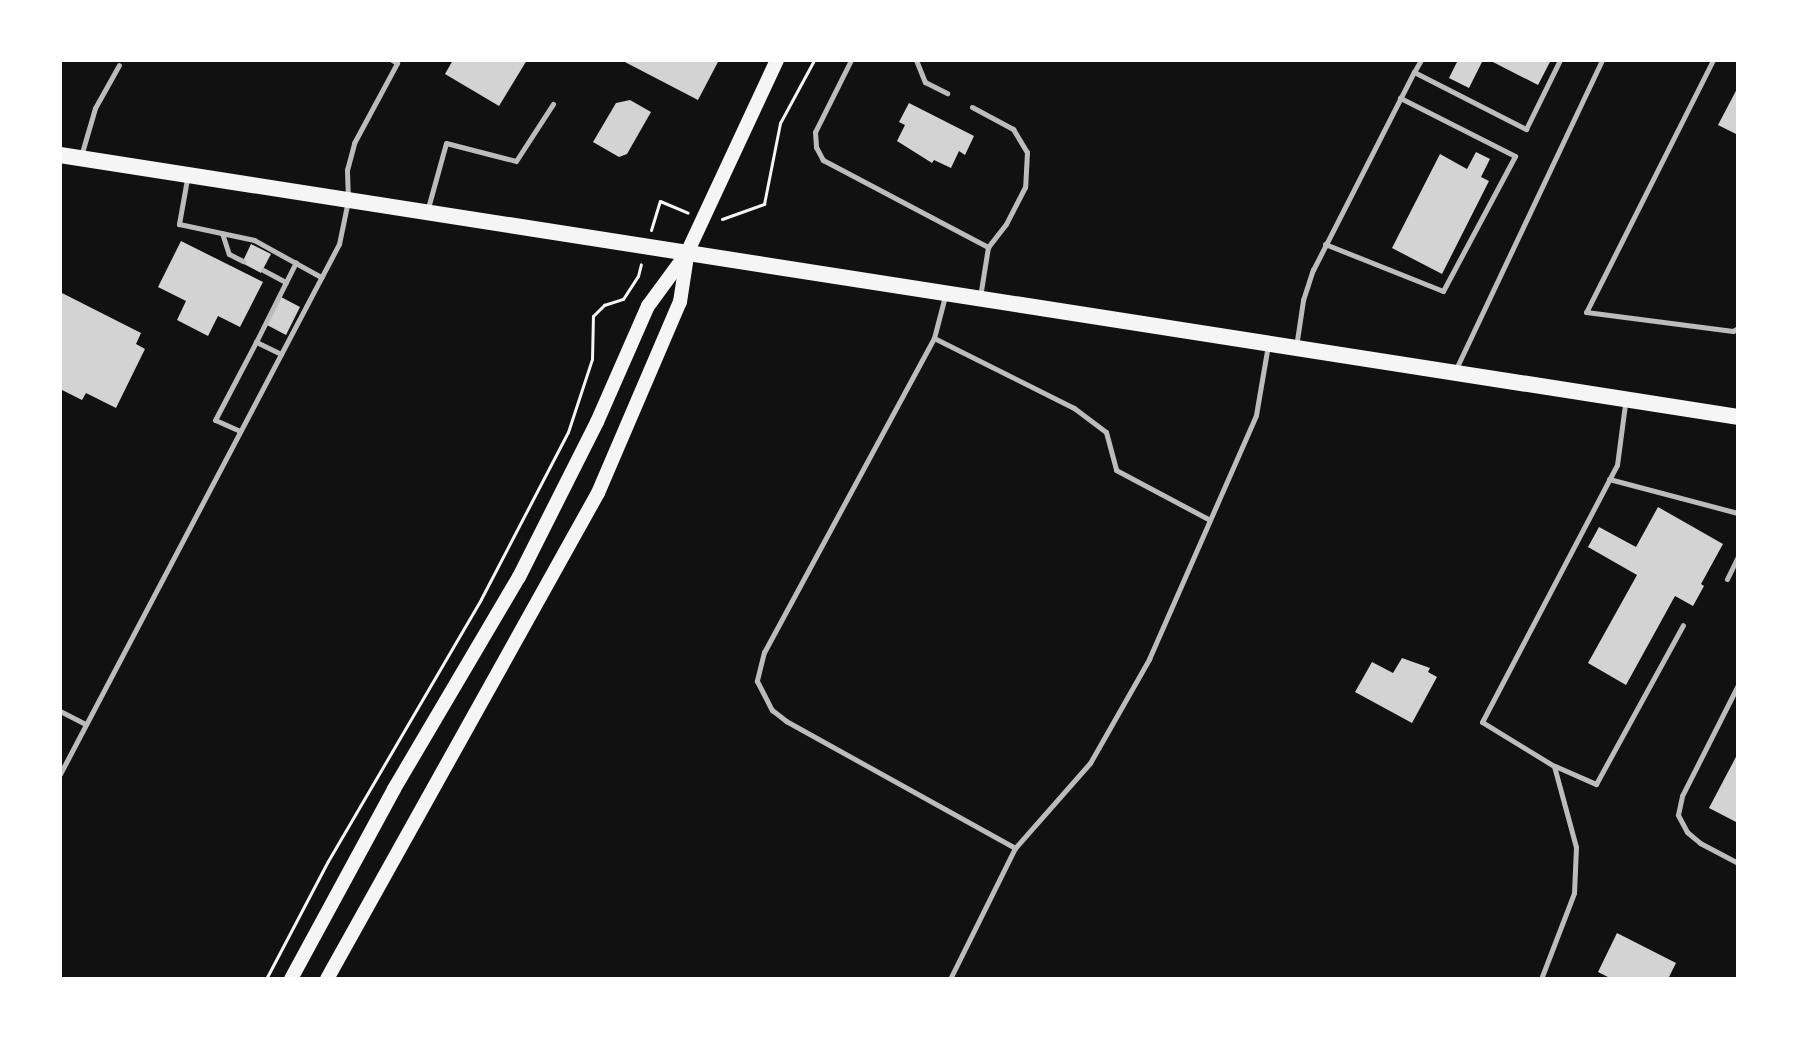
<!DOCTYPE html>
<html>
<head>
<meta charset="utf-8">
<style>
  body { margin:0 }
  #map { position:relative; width:1798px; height:1039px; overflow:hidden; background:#111; font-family:"Varela Round",sans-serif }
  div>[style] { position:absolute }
  .building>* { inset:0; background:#d3d3d3 }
  .path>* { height:3px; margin:-1.5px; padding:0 1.5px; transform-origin:1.5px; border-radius:1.5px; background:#f5f5f5 }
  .service>* { height:5px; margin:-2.5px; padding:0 2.5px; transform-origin:2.5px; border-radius:2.5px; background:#bcbcbc }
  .secondary>* { height:14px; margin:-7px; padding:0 7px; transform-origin:7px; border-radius:7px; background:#f5f5f5 }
  .primary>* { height:16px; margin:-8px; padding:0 8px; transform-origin:8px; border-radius:8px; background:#f5f5f5 }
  span { translate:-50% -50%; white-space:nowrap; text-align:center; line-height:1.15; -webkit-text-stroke:7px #fff; paint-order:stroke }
  .frame { position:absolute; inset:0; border:62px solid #fff; pointer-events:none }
</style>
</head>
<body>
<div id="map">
  <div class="building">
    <div style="clip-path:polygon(453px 60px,527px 60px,499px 106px,445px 74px)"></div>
    <div style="clip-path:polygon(621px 60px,719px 60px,698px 100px)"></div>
    <div style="clip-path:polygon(1458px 60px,1483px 60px,1469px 88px,1449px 78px)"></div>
    <div style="clip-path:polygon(1489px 60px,1551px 60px,1538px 85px)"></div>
    <div style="clip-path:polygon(1738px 87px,1738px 135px,1718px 125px)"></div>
    <div style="clip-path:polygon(630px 100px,651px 112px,627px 154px,619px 157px,593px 142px,616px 103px)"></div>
    <div style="clip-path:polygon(909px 103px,974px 136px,965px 155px,959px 151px,951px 168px,934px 160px,932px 163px,897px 141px,905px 125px,899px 122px)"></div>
    <div style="clip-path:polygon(1476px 152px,1490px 159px,1481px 177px,1489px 181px,1442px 274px,1392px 248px,1440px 154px,1467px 169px)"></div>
    <div style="clip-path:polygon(181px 241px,263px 282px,240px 327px,218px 316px,208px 336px,177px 320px,186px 301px,158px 287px)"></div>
    <div style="clip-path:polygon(251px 244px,271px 254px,261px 273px,242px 263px)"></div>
    <div style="clip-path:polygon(60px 292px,141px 333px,136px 344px,145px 349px,116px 408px,86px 393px,82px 400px,60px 389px)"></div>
    <div style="clip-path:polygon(281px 297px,300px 307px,286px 335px,267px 325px)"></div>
    <div style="clip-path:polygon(1658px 507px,1723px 544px,1701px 584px,1704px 586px,1693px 606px,1675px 596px,1626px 685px,1588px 663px,1637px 575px,1588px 547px,1599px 527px,1636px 547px)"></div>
    <div style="clip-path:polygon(1402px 658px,1430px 668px,1428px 672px,1437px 677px,1412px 723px,1355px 692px,1372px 662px,1393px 673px)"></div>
    <div style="clip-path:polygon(1738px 753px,1738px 823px,1709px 808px)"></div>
    <div style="clip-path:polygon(1617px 933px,1676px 963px,1668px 979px,1612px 979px,1598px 972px)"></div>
  </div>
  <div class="path">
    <div style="left:722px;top:219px;width:45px;rotate:-19.7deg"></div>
    <div style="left:764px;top:204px;width:83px;rotate:-78.8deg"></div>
    <div style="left:780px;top:123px;width:72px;rotate:-61.6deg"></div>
    <div style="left:651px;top:230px;width:30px;rotate:-73deg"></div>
    <div style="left:660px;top:201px;width:30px;rotate:23deg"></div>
    <div style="left:266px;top:979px;width:133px;rotate:-62.3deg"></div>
    <div style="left:328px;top:861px;width:303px;rotate:-59.7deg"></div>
    <div style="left:481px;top:599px;width:188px;rotate:-62.5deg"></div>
    <div style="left:568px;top:432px;width:77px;rotate:-71.8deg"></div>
    <div style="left:592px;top:359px;width:43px;rotate:-88.7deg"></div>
    <div style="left:593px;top:316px;width:16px;rotate:-45deg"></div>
    <div style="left:604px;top:305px;width:20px;rotate:-18deg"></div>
    <div style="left:623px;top:299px;width:27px;rotate:-57deg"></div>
    <div style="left:638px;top:276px;width:12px;rotate:-76deg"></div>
  </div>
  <div class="service">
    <div style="left:851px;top:60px;width:80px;rotate:116.6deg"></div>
    <div style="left:815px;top:132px;width:15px;rotate:86deg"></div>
    <div style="left:816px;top:147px;width:15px;rotate:62deg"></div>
    <div style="left:823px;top:160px;width:187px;rotate:27.8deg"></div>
    <div style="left:988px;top:247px;width:51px;rotate:99.1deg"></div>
    <div style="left:916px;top:60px;width:24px;rotate:68deg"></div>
    <div style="left:925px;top:82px;width:25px;rotate:27deg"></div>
    <div style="left:1713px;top:60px;width:282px;rotate:116.7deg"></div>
    <div style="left:1586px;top:312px;width:148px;rotate:7.4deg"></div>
    <div style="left:1733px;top:331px;width:6px;rotate:-31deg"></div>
    <div style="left:1414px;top:72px;width:14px;rotate:-60deg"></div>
    <div style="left:972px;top:107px;width:47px;rotate:28.2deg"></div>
    <div style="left:1013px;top:129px;width:27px;rotate:59deg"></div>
    <div style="left:1027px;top:152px;width:35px;rotate:93deg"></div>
    <div style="left:1025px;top:187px;width:42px;rotate:117.2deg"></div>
    <div style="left:1006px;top:224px;width:29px;rotate:128deg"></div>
    <div style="left:81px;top:156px;width:50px;rotate:-73.7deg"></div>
    <div style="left:95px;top:108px;width:49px;rotate:-60.8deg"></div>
    <div style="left:187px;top:179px;width:46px;rotate:100.1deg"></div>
    <div style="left:179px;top:224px;width:77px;rotate:12deg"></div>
    <div style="left:254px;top:240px;width:77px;rotate:28.9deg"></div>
    <div style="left:428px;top:208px;width:67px;rotate:-74.5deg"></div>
    <div style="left:446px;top:143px;width:72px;rotate:14.4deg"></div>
    <div style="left:516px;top:161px;width:68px;rotate:-57deg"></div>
    <div style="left:222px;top:233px;width:22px;rotate:72deg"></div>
    <div style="left:229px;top:254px;width:16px;rotate:27deg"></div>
    <div style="left:1325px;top:244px;width:127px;rotate:21.7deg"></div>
    <div style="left:1443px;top:291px;width:153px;rotate:-61.9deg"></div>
    <div style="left:1515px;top:156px;width:129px;rotate:-153.2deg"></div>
    <div style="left:263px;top:270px;width:26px;rotate:28deg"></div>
    <div style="left:945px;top:296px;width:43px;rotate:104.7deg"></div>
    <div style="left:934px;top:338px;width:357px;rotate:118.4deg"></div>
    <div style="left:764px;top:652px;width:30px;rotate:104deg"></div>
    <div style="left:757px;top:681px;width:33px;rotate:63deg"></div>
    <div style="left:772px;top:710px;width:18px;rotate:38deg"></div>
    <div style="left:786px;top:721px;width:262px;rotate:29deg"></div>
    <div style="left:934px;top:338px;width:157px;rotate:26.6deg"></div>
    <div style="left:1074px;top:408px;width:40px;rotate:37deg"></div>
    <div style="left:1106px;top:432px;width:39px;rotate:75deg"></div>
    <div style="left:1116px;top:470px;width:106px;rotate:28deg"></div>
    <div style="left:1296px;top:347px;width:48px;rotate:-81.5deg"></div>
    <div style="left:1303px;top:300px;width:32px;rotate:-72deg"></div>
    <div style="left:1313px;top:270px;width:222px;rotate:-63deg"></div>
    <div style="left:1414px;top:72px;width:126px;rotate:27deg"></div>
    <div style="left:1526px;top:129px;width:77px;rotate:-63.8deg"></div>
    <div style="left:281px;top:354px;width:28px;rotate:-154deg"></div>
    <div style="left:256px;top:342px;width:89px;rotate:-63.4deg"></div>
    <div style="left:1455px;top:371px;width:344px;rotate:-64.7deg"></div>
    <div style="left:240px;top:431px;width:27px;rotate:-156deg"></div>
    <div style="left:215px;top:420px;width:88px;rotate:-62.3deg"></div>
    <div style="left:1609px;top:479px;width:133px;rotate:14.8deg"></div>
    <div style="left:1727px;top:579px;width:25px;rotate:-64deg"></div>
    <div style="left:1738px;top:685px;width:124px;rotate:116.8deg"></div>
    <div style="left:1682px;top:796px;width:19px;rotate:102deg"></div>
    <div style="left:1678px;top:815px;width:19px;rotate:62deg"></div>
    <div style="left:1687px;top:832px;width:17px;rotate:40deg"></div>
    <div style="left:1700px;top:843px;width:43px;rotate:27.8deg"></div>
    <div style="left:60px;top:711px;width:29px;rotate:27deg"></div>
    <div style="left:1555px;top:766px;width:45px;rotate:23.7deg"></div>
    <div style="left:1596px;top:784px;width:181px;rotate:-61.3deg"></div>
    <div style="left:60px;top:774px;width:599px;rotate:-62.24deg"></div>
    <div style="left:339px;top:244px;width:45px;rotate:-78.4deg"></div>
    <div style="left:348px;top:200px;width:30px;rotate:-92deg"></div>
    <div style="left:347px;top:170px;width:28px;rotate:-75deg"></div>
    <div style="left:354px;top:143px;width:91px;rotate:-61.7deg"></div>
    <div style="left:397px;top:63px;width:6px;rotate:-149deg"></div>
    <div style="left:950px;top:979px;width:146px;rotate:-63.6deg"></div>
    <div style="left:1015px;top:848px;width:113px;rotate:-48.6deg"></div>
    <div style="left:1090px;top:763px;width:120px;rotate:-60.4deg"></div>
    <div style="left:1149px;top:659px;width:266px;rotate:-66.3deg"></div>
    <div style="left:1256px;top:415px;width:71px;rotate:-80.3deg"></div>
    <div style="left:1541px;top:979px;width:92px;rotate:-69deg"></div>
    <div style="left:1574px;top:893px;width:46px;rotate:-87.5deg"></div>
    <div style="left:1576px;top:847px;width:84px;rotate:-105.2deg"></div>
    <div style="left:1554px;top:766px;width:84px;rotate:-148.6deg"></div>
    <div style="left:1482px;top:722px;width:290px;rotate:-62.3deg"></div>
    <div style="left:1617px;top:465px;width:62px;rotate:-82.5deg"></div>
  </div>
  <div class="secondary">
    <div style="left:291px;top:979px;width:216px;rotate:-61.5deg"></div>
    <div style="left:394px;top:789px;width:246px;rotate:-59.5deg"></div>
    <div style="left:519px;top:577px;width:174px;rotate:-63.3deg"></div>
    <div style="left:597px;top:422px;width:127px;rotate:-66.3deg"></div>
    <div style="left:648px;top:306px;width:66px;rotate:-53.7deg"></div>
    <div style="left:687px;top:253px;width:213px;rotate:-65deg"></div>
    <div style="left:327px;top:979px;width:556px;rotate:-60.86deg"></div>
    <div style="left:598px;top:493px;width:208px;rotate:-66.8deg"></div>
    <div style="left:680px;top:302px;width:47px;rotate:-81.3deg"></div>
  </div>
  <div class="primary">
    <div style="left:60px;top:155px;width:1698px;rotate:8.87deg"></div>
  </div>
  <div class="frame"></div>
</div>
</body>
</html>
